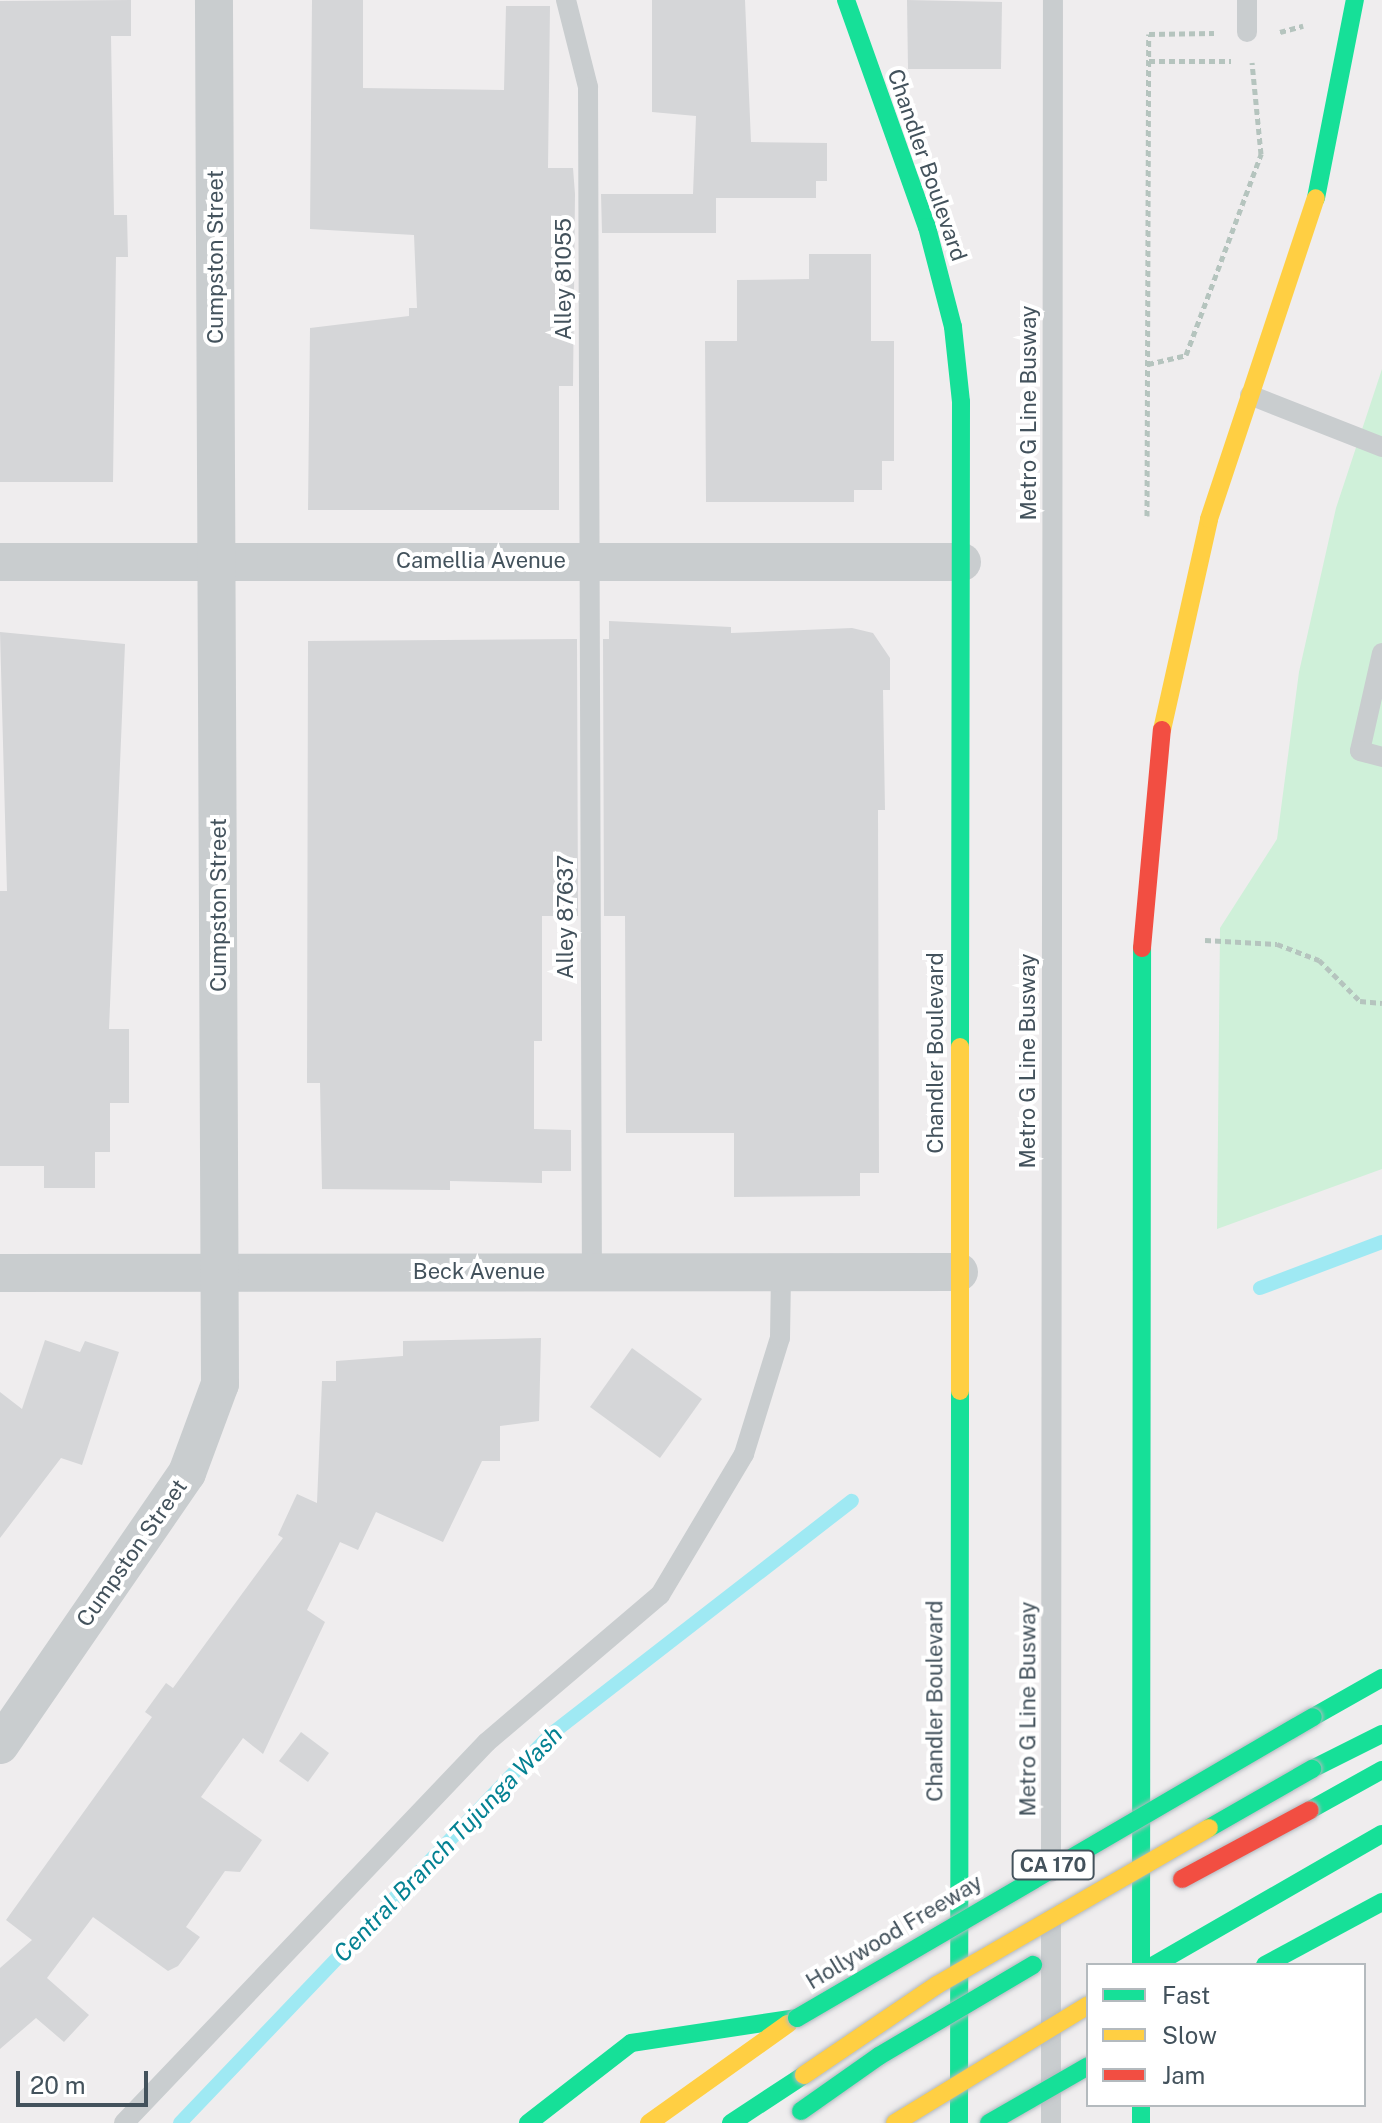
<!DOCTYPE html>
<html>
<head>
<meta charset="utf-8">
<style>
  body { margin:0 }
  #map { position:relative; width:1382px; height:2123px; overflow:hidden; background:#efedee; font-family:"Public Sans",sans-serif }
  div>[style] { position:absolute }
  .green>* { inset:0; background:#cff0d9 }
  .stream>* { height:14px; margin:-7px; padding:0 7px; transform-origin:7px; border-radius:7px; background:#9fe9f3 }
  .building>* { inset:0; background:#d5d6d8 }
  .path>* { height:5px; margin-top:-2.5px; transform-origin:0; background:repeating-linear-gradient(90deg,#b5c4be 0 6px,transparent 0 10px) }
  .lane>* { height:20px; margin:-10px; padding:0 10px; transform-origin:10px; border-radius:10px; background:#c9cdcf }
  .street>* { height:38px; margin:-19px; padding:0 19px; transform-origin:19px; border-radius:19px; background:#c9cdcf }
  .fast>* { height:18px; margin:-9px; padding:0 9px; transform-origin:9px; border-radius:9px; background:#16e098 }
  .slow>* { height:18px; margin:-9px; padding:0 9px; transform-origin:9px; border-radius:9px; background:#ffcf43 }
  .jam>* { height:18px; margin:-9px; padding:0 9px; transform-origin:9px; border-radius:9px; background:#f24e42 }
  .bridges { filter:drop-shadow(0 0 2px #b2b8be) drop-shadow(0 0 2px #b2b8be) }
  .fast-bridge>* { height:18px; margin:-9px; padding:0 9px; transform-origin:9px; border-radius:9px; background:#16e098 }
  .slow-bridge>* { height:18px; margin:-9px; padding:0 9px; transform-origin:9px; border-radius:9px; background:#ffcf43 }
  .jam-bridge>* { height:18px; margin:-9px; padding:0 9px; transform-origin:9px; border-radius:9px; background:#f24e42 }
  span { translate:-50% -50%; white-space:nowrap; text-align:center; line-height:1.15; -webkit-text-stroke:8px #fff; paint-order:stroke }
  .shield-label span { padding:2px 6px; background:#fff; border:2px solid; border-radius:6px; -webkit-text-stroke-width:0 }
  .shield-label { font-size:20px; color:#43525c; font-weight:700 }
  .street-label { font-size:22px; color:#43525c }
  .water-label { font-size:24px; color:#038192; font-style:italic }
  .legend { position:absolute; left:1086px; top:1963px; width:280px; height:144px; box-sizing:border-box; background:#fff; border:2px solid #b4babe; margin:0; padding:10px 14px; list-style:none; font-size:24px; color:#43525c }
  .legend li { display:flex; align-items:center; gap:16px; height:40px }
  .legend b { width:40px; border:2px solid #b4babe }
  .scale { position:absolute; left:16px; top:2071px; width:132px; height:36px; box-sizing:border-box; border:4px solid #43525c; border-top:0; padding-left:10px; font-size:24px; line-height:28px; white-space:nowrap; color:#43525c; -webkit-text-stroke:6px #fff; paint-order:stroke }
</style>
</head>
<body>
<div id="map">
  <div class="green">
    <div style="clip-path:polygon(1382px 369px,1382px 1169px,1217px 1229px,1220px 928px,1277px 839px,1299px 672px,1336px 508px)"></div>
  </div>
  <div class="stream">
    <div style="left:1260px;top:1288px;width:130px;rotate:-20.7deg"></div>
    <div style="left:180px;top:2123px;width:536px;rotate:-46.36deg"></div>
    <div style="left:550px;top:1735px;width:382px;rotate:-37.8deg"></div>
  </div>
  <div class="building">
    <div style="clip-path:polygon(131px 0,131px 36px,111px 36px,114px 215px,127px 215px,128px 257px,116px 257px,113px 482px,0 482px,0 1px)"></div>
    <div style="clip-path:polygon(312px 0,363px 0,363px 88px,504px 90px,506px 6px,550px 6px,548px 168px,573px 168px,575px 194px,573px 386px,559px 386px,559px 510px,308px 510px,310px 328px,409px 316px,409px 308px,417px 308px,414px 235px,310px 229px)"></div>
    <div style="clip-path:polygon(652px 0,745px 0,751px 142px,827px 143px,827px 181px,816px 181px,816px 198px,716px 198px,716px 233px,602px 233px,601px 194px,693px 194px,696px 116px,652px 112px)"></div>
    <div style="clip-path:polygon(907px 0,1002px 2px,1001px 69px,908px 69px)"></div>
    <div style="clip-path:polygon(809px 254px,871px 254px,871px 341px,894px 341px,894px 461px,882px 461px,882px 490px,854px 490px,854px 502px,706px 502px,705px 341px,737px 341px,737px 280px,809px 279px)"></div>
    <div style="clip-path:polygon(609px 621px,731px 627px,731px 633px,852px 628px,873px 633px,890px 658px,890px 690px,883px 690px,885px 810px,878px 810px,879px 1173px,860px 1173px,860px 1196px,734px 1197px,734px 1133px,626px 1133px,625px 916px,604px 916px,603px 639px,609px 639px)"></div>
    <div style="clip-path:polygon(0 632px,125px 644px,109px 1029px,129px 1029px,129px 1103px,110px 1103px,110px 1152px,95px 1152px,95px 1188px,44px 1188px,44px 1166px,0 1166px,0 891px,7px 891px)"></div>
    <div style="clip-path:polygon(577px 639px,578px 916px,542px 916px,542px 1041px,534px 1041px,534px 1129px,571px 1130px,571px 1171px,542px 1171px,542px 1183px,450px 1181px,450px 1190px,322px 1189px,320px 1083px,307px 1083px,308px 641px)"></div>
    <div style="clip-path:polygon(541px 1338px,539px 1421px,500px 1426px,500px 1461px,482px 1461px,443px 1542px,376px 1512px,358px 1550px,340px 1542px,307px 1610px,325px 1622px,263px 1754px,243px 1738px,201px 1797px,262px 1840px,240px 1872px,225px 1871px,186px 1927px,200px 1937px,178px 1966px,168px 1971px,93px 1917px,47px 1978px,89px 2015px,64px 2042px,36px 2018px,0 2049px,0 1968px,32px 1940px,6px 1920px,152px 1717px,145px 1712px,166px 1683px,173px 1688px,283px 1538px,278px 1535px,297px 1494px,317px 1503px,322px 1381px,336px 1381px,336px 1361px,403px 1356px,403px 1341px)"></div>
    <div style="clip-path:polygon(45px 1340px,80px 1352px,85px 1341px,119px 1352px,82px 1465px,61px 1458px,0 1538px,0 1392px,22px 1409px)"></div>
    <div style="clip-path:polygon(632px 1348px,702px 1399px,660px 1458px,590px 1407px)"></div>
    <div style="clip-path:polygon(301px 1732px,329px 1753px,308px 1782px,279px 1761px)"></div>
  </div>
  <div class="path">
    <div style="left:1280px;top:32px;width:24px;rotate:-15deg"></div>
    <div style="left:1149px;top:61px;width:82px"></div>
    <div style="left:1148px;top:364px;width:39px;rotate:-13deg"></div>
    <div style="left:1186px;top:355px;width:215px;rotate:-69.5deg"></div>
    <div style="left:1261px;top:154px;width:92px;rotate:-95.6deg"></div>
    <div style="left:1147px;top:516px;width:482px;rotate:-89.8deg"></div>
    <div style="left:1149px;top:34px;width:65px;rotate:-0.9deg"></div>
    <div style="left:1205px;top:940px;width:72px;rotate:3.2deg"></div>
    <div style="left:1277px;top:944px;width:45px;rotate:20.9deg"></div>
    <div style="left:1319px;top:960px;width:58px;rotate:45deg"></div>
    <div style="left:1360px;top:1001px;width:22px;rotate:5deg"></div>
  </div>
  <div class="lane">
    <div style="left:566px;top:0;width:90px;rotate:75.8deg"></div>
    <div style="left:588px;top:87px;width:1185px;rotate:89.81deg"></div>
    <div style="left:1247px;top:0;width:32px;rotate:90deg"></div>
    <div style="left:1250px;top:395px;width:142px;rotate:21.5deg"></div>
    <div style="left:1382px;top:653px;width:100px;rotate:102.7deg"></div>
    <div style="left:1360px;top:751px;width:23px;rotate:15deg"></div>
    <div style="left:1051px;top:1872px;width:1872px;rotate:-89.94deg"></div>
    <div style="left:124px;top:2123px;width:526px;rotate:-46.39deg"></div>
    <div style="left:487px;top:1742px;width:227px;rotate:-40.4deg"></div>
    <div style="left:660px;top:1595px;width:164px;rotate:-59.2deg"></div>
    <div style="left:744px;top:1454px;width:121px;rotate:-72.8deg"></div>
    <div style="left:780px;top:1338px;width:65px;rotate:-89.1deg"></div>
    <div style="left:1051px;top:2123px;width:203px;rotate:-90deg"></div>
  </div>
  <div class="street">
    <div style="left:0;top:562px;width:962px"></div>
    <div style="left:0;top:1273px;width:959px;rotate:-0.06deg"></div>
    <div style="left:0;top:1745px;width:330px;rotate:-55.5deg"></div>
    <div style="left:187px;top:1473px;width:95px;rotate:-69.7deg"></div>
    <div style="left:220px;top:1384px;width:1384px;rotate:-90.25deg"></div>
  </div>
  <div class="fast">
    <div style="left:846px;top:0;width:241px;rotate:70.4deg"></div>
    <div style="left:927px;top:227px;width:103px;rotate:75.4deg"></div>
    <div style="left:953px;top:327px;width:75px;rotate:83.9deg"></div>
    <div style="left:961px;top:402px;width:645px;rotate:90.09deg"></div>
    <div style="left:1316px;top:198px;width:202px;rotate:-78.9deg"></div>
    <div style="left:1313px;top:1717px;width:79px;rotate:-29.5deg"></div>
    <div style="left:1312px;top:1769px;width:78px;rotate:-26.6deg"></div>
    <div style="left:1310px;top:1810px;width:82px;rotate:-29.1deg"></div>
    <div style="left:1141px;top:1965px;width:1017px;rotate:-89.94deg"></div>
    <div style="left:1154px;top:1965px;width:263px;rotate:-29.9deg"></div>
    <div style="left:1265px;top:1965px;width:133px;rotate:-28.3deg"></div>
    <div style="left:1141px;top:2105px;width:18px;rotate:90deg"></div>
    <div style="left:528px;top:2123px;width:130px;rotate:-37.8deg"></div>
    <div style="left:631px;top:2043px;width:168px;rotate:-8.6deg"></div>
    <div style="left:731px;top:2123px;width:87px;rotate:-33.3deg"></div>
    <div style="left:959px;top:2123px;width:732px;rotate:-89.92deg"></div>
  </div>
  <div class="slow">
    <div style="left:1162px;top:730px;width:216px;rotate:-77.4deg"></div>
    <div style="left:1209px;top:519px;width:338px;rotate:-71.6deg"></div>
    <div style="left:960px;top:1391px;width:344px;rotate:-90deg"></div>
    <div style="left:649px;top:2123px;width:171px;rotate:-35.5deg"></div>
  </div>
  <div class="jam">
    <div style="left:1142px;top:948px;width:219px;rotate:-84.8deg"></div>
  </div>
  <div class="bridges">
    <div class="fast-bridge">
      <div style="left:1209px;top:1828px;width:119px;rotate:-29.8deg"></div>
      <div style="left:797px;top:2018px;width:597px;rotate:-30.26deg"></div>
      <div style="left:801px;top:2111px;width:95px;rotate:-35.2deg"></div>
      <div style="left:879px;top:2056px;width:179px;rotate:-30.6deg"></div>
      <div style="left:989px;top:2123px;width:114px;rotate:-29.9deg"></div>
    </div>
    <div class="slow-bridge">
      <div style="left:804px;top:2075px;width:161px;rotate:-34.1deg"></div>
      <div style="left:937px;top:1985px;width:314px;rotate:-30deg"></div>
      <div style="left:895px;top:2123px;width:226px;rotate:-31.4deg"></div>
    </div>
    <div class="jam-bridge">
      <div style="left:1182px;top:1879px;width:145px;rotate:-28.3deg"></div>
    </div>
  </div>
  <div class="shield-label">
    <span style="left:1053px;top:1865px">CA 170</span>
  </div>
  <div class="street-label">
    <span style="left:927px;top:165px;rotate:71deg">Chandler Boulevard</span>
    <span style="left:216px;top:257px;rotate:-90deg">Cumpston Street</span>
    <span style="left:564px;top:279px;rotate:-90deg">Alley 81055</span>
    <span style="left:1029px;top:413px;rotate:-90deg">Metro G Line Busway</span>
    <span style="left:481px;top:561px">Camellia Avenue</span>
    <span style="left:219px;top:905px;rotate:-90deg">Cumpston Street</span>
    <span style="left:566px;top:917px;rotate:-90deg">Alley 87637</span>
    <span style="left:936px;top:1053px;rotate:-90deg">Chandler Boulevard</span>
    <span style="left:1028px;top:1061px;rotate:-90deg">Metro G Line Busway</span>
    <span style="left:479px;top:1272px">Beck Avenue</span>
    <span style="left:132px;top:1553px;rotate:-55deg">Cumpston Street</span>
    <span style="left:935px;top:1701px;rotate:-90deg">Chandler Boulevard</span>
    <span style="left:1028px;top:1709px;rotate:-90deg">Metro G Line Busway</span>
    <span style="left:894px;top:1932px;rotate:-31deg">Hollywood Freeway</span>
  </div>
  <div class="water-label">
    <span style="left:448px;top:1844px;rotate:-46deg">Central Branch Tujunga Wash</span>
  </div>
  <ul class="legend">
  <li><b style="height:10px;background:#16e098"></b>Fast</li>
  <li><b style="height:10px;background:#ffcf43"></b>Slow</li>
  <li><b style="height:10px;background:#f24e42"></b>Jam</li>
  </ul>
  <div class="scale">20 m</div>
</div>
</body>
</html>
